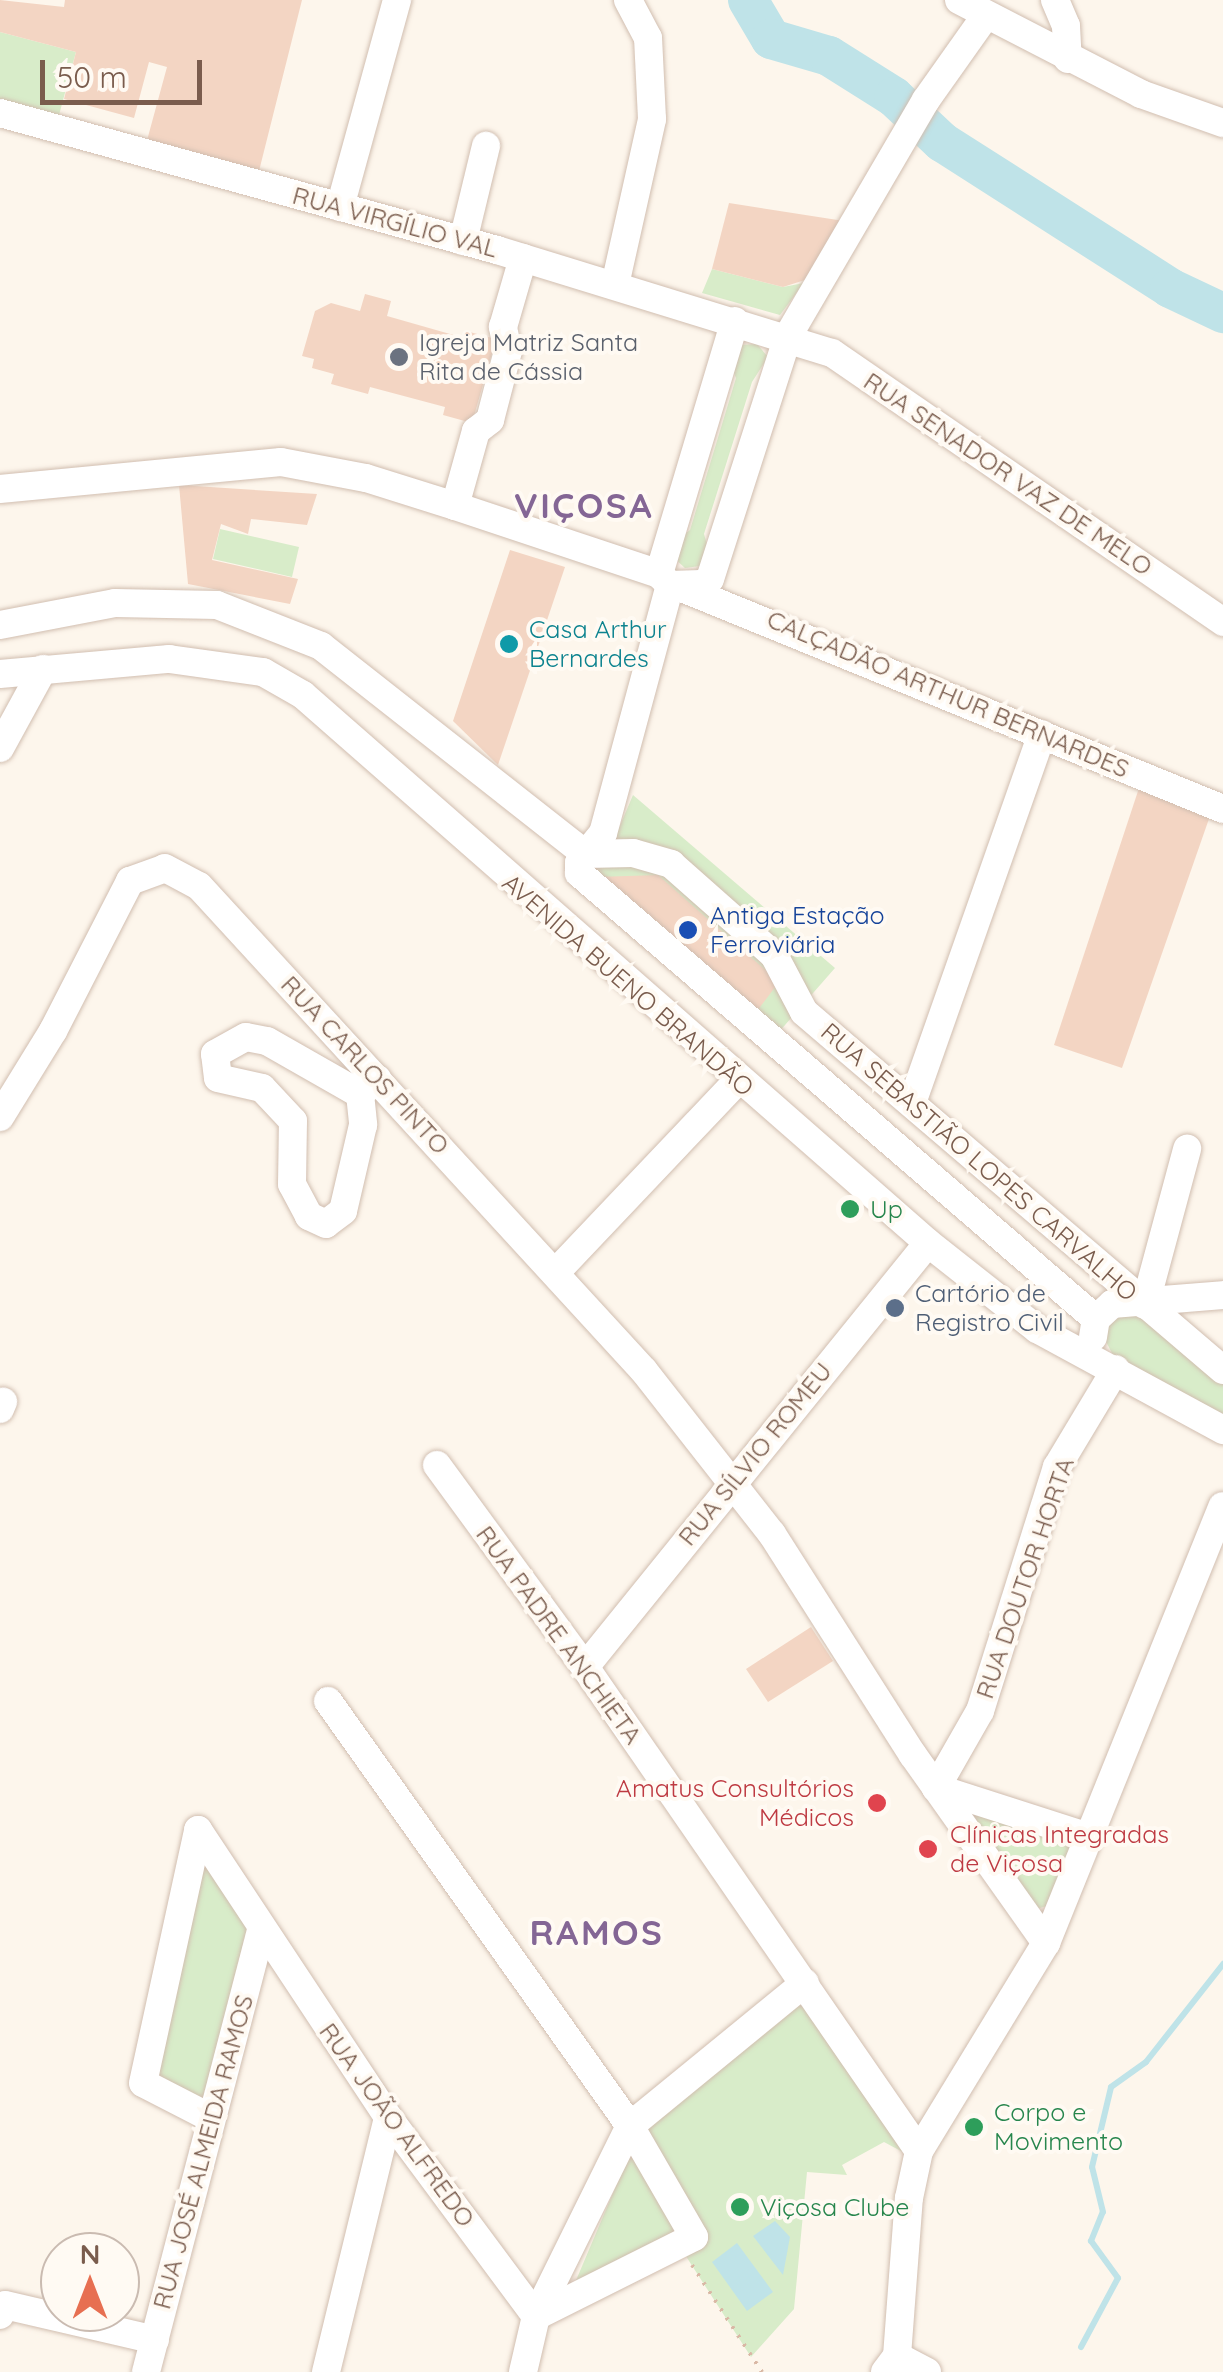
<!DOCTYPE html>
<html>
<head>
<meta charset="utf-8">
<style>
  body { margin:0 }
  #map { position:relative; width:1223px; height:2372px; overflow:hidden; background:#fdf6ec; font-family:Quicksand,sans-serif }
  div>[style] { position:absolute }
  .green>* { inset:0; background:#d8ecc9 }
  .water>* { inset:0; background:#bfe3e8 }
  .stream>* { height:6px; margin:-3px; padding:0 3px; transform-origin:3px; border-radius:3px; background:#bfe3e8 }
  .river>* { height:40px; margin:-20px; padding:0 20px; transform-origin:20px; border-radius:20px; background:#bfe3e8 }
  .building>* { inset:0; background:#f3d5c3 }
  .path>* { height:4px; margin-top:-2px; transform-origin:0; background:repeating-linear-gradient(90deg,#d9b8a5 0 2.5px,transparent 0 10.5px) }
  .roads { filter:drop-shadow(0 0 2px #d1beb0) drop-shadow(0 0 2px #d1beb0) }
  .minor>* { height:28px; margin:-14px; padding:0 14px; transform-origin:14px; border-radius:14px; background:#fff }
  .dots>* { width:28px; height:28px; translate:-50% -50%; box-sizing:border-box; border:5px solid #fffaf3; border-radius:50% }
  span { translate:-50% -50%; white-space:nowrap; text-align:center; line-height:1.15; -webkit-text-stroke:8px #fffaf3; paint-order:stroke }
  .street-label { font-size:25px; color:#7a5c4d }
  .worship-label { font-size:25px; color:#5b616d }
  .left { translate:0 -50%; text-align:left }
  .culture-label { font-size:25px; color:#0d838f }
  .transit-label { font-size:25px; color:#164399 }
  .leisure-label { font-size:25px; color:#27864d }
  .service-label { font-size:25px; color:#4e5e75 }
  .health-label { font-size:25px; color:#be3a42 }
  .right { translate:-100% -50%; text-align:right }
  .district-label { font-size:35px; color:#846695; font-weight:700; letter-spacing:2.5px }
  .north { position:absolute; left:40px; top:2232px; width:100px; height:100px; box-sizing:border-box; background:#fffaf3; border:2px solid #cabbb1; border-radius:50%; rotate:0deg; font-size:28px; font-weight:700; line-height:40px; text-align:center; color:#7a5c4d }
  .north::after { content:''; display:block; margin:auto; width:35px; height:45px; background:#e76f51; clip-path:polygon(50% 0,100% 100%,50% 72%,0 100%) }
  .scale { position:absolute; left:40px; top:60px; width:162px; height:45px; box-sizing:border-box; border:5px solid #7a5c4d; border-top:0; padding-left:12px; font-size:30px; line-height:35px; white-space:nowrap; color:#7a5c4d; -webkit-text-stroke:8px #fffaf3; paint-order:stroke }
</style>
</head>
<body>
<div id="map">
  <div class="green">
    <div style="clip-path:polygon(0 32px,76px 52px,59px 115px,0 100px)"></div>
    <div style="clip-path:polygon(712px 269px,783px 287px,804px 283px,780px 315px,702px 293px)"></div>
    <div style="clip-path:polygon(757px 344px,768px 357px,752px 382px,704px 534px,708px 548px,700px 566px,685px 568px,674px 558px,678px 539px,690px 530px,736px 378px,730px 364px,740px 345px)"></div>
    <div style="clip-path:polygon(220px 529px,299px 547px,292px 577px,213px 559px)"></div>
    <div style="clip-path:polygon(633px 795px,835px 968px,771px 1041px,588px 883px,587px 855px,613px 842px)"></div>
    <div style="clip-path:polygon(1113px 1312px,1142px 1314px,1223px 1380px,1223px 1417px,1115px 1359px,1101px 1332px)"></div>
    <div style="clip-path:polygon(964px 1810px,1073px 1841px,1051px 1905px,1036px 1909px)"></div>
    <div style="clip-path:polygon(204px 1859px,247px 1927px,207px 2101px,155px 2080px)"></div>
    <div style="clip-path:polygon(802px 1993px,912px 2157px,884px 2142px,842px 2165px,847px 2175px,807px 2172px,794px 2309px,751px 2357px,680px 2247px,569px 2297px,635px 2141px)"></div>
  </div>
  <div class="water">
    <div style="clip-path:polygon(775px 2221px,790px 2237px,783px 2275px,753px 2236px)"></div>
    <div style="clip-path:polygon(737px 2243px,773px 2292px,747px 2311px,712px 2262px)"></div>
  </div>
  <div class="stream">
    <div style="left:1081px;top:2347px;width:78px;rotate:-61.8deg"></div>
    <div style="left:1118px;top:2278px;width:46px;rotate:-126.1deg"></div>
    <div style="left:1091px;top:2241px;width:31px;rotate:-68deg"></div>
    <div style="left:1103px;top:2212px;width:46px;rotate:-103.7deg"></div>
    <div style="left:1092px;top:2167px;width:82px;rotate:-76.6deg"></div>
    <div style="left:1111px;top:2087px;width:43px;rotate:-35.5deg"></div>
    <div style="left:1146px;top:2062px;width:125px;rotate:-51.8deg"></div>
  </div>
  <div class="river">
    <div style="left:748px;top:0;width:45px;rotate:59.5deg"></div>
    <div style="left:771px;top:39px;width:60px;rotate:16.3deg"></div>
    <div style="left:829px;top:56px;width:77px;rotate:32.2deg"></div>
    <div style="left:894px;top:97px;width:66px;rotate:43.2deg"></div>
    <div style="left:942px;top:142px;width:271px;rotate:32.6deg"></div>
    <div style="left:1170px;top:288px;width:59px;rotate:25.3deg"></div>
  </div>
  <div class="building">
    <div style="clip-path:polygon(0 0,64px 7px,65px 0,302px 0,259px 171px,146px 144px,167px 67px,149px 62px,134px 118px,64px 99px,76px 52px,0 32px)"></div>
    <div style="clip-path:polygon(729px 203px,844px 221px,808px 279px,783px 287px,712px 269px)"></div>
    <div style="clip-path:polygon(365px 294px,391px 301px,387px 316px,464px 338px,466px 331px,496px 339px,472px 423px,443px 415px,445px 407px,370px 387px,368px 394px,331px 384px,334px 374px,312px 368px,314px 359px,302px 356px,315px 311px,331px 303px,360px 311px)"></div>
    <div style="clip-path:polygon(179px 485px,317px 494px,307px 525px,251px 519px,248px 534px,221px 524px,212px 560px,298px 579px,290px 604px,188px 584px)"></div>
    <div style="clip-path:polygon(510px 550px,565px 567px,498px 765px,453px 721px)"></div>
    <div style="clip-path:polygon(1140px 785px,1211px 813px,1122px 1068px,1054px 1045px)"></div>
    <div style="clip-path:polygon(658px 875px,779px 982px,754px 1015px,597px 877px)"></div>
    <div style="clip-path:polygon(811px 1627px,833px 1661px,768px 1702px,746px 1669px)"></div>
  </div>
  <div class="path">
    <div style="left:692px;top:2265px;width:128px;rotate:56.8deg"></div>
  </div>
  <div class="roads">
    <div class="minor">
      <div style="left:959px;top:0;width:205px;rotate:27.3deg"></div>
      <div style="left:1141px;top:94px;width:87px;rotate:19.5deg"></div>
      <div style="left:1055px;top:0;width:28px;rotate:67deg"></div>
      <div style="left:1066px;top:26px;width:33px;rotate:87deg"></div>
      <div style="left:0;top:113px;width:516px;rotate:15.41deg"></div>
      <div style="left:497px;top:250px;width:350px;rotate:17.1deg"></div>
      <div style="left:832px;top:353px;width:475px;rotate:34.5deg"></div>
      <div style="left:340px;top:207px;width:215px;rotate:-74.6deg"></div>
      <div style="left:463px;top:241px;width:98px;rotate:-76.4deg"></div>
      <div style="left:615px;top:285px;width:170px;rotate:-77.4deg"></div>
      <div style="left:652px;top:119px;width:81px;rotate:-92.8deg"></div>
      <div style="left:648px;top:38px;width:43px;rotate:-117.8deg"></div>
      <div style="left:0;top:489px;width:282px;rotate:-5.5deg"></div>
      <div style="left:281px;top:462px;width:86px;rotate:10.7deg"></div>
      <div style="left:366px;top:478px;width:93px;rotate:17.5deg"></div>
      <div style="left:455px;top:506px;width:215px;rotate:18.4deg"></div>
      <div style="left:659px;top:574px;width:16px;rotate:45deg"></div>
      <div style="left:670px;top:585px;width:32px;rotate:-2deg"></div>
      <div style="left:702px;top:584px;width:9px;rotate:-32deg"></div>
      <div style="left:710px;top:579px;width:255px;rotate:-72.2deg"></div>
      <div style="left:788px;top:336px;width:273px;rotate:-59.7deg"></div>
      <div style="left:926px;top:100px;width:100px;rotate:-54.7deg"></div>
      <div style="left:455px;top:506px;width:78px;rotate:-74.4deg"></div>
      <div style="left:476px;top:431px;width:18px;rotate:-38deg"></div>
      <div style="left:490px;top:420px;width:71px;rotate:-75.4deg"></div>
      <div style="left:508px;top:351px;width:25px;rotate:-102deg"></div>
      <div style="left:503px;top:327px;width:72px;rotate:-73.8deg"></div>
      <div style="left:659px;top:574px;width:264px;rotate:-73.3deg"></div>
      <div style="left:670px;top:585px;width:257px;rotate:105.1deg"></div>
      <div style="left:603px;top:833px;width:38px;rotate:129deg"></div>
      <div style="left:579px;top:863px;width:10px;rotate:90deg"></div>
      <div style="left:579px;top:873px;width:683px;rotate:40.78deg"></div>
      <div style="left:682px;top:588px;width:584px;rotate:22.22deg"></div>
      <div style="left:0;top:625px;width:117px;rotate:-10.8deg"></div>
      <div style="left:115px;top:603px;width:102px;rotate:1.1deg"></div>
      <div style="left:217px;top:605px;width:112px;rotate:21.5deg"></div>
      <div style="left:321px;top:646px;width:336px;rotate:38.2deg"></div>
      <div style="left:0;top:674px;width:170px;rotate:-5.1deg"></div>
      <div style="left:169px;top:659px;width:95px;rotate:7.9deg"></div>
      <div style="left:263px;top:672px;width:46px;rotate:29.9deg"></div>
      <div style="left:303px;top:695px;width:831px;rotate:41.24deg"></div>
      <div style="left:928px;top:1243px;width:139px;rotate:38.3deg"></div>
      <div style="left:1037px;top:1329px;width:212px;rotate:28.5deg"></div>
      <div style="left:0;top:748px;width:90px;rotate:-61.4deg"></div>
      <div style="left:585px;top:854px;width:48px;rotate:-1.2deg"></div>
      <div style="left:633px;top:853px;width:40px;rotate:16deg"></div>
      <div style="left:671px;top:864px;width:137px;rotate:41.5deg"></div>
      <div style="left:774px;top:955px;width:64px;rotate:62.2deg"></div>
      <div style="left:804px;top:1012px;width:551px;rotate:40.51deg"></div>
      <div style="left:360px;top:1094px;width:31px;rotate:84deg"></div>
      <div style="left:363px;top:1125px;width:88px;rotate:103.1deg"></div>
      <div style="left:343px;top:1211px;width:21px;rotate:143deg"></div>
      <div style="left:326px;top:1224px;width:19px;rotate:-155deg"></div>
      <div style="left:309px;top:1216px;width:36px;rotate:-118deg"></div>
      <div style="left:292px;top:1184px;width:63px;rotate:-89.1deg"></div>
      <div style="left:293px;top:1121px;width:45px;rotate:-133.2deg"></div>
      <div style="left:262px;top:1088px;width:45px;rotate:-167.2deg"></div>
      <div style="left:218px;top:1078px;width:24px;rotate:-97deg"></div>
      <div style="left:215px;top:1054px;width:35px;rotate:-29deg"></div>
      <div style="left:246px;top:1037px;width:21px;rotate:11deg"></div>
      <div style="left:267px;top:1041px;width:107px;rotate:29.7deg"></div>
      <div style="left:360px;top:1094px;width:23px;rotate:-41deg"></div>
      <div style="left:912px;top:1103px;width:391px;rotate:-70.6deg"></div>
      <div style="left:0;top:1117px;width:101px;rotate:-58.4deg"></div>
      <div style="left:53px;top:1031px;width:169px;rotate:-62.8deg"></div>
      <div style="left:130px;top:881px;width:37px;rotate:-20deg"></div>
      <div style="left:165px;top:868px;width:38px;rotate:28deg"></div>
      <div style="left:199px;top:886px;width:658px;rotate:47.46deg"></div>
      <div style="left:644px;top:1371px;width:207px;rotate:51.9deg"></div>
      <div style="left:772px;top:1534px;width:262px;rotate:57.5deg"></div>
      <div style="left:913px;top:1755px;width:230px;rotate:54.7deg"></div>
      <div style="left:557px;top:1271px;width:262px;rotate:-46.5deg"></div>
      <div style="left:1145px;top:1305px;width:162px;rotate:-74.9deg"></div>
      <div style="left:1093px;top:1337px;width:18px;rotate:-81deg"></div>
      <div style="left:1096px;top:1319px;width:22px;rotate:-43deg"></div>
      <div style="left:1112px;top:1304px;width:111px;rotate:-4.6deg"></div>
      <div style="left:0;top:1409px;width:8px;rotate:-67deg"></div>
      <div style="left:437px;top:1465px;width:250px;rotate:53.8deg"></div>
      <div style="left:585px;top:1667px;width:588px;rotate:55.39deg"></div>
      <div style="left:585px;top:1667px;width:545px;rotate:-51.03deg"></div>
      <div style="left:328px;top:1701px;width:521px;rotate:54.6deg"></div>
      <div style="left:630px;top:2126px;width:128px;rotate:60deg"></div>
      <div style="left:694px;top:2237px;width:177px;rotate:153.4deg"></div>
      <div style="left:1089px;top:1837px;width:161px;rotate:-162.2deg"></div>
      <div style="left:936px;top:1788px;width:89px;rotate:-60.3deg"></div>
      <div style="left:980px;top:1711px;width:256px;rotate:-72.5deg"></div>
      <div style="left:1057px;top:1467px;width:114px;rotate:-59deg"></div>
      <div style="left:211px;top:2118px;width:76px;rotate:-152.8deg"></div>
      <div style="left:143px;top:2083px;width:259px;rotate:-77.7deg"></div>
      <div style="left:198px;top:1830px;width:344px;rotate:56.5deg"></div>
      <div style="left:388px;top:2117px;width:248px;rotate:53.4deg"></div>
      <div style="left:0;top:2315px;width:11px;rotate:-63deg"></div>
      <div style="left:5px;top:2305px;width:154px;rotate:13.1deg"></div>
      <div style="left:897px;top:2356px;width:34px;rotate:28deg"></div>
      <div style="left:146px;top:2372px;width:455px;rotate:-75.4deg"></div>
      <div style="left:326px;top:2372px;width:262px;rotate:-76.3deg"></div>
      <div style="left:523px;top:2372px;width:57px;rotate:-76.9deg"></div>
      <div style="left:536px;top:2316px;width:212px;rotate:-63.7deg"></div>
      <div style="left:630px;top:2126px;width:226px;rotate:-39.3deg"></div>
      <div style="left:885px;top:2372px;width:20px;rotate:-53deg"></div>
      <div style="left:897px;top:2356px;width:158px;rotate:-85.7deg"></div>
      <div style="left:909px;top:2198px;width:48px;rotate:-78deg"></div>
      <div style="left:919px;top:2151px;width:244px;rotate:-58.6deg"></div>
      <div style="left:1046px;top:1943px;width:471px;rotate:-68deg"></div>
    </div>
  </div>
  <div class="dots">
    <div style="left:399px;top:357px;background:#6b7280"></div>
    <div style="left:509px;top:644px;background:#0f9aa8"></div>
    <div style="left:688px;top:930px;background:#1a4fb4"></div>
    <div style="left:850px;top:1209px;background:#2e9e5b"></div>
    <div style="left:895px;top:1308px;background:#5c6f8a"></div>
    <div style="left:877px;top:1803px;background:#e0444e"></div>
    <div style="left:928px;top:1849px;background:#e0444e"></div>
    <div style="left:974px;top:2127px;background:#2e9e5b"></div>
    <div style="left:740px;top:2207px;background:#2e9e5b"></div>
  </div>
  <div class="street-label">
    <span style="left:395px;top:222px;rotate:15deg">RUA VIRGÍLIO VAL</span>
    <span style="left:1008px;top:474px;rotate:34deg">RUA SENADOR VAZ DE MELO</span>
    <span style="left:948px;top:694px;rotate:23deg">CALÇADÃO ARTHUR BERNARDES</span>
    <span style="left:628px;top:985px;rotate:41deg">AVENIDA BUENO BRANDÃO</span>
    <span style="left:365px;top:1065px;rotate:47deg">RUA CARLOS PINTO</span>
    <span style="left:979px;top:1162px;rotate:41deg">RUA SEBASTIÃO LOPES CARVALHO</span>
    <span style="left:755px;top:1454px;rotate:-51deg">RUA SÍLVIO ROMEU</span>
    <span style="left:1025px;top:1578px;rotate:-71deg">RUA DOUTOR HORTA</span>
    <span style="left:559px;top:1635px;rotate:54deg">RUA PADRE ANCHIETA</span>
    <span style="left:397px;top:2125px;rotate:54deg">RUA JOÃO ALFREDO</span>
    <span style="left:203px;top:2152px;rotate:-75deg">RUA JOSÉ ALMEIDA RAMOS</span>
  </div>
  <div class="worship-label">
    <span class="left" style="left:419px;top:357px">Igreja Matriz Santa<br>Rita de Cássia</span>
  </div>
  <div class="culture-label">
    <span class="left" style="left:529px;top:644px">Casa Arthur<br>Bernardes</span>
  </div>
  <div class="transit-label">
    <span class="left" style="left:710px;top:930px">Antiga Estação<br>Ferroviária</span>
  </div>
  <div class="leisure-label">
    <span class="left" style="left:870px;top:1209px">Up</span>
    <span class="left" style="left:994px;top:2127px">Corpo e<br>Movimento</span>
    <span class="left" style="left:760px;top:2207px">Viçosa Clube</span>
  </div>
  <div class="service-label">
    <span class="left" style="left:915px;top:1308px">Cartório de<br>Registro Civil</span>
  </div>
  <div class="health-label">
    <span class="right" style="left:854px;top:1803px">Amatus Consultórios<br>Médicos</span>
    <span class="left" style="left:950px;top:1849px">Clínicas Integradas<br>de Viçosa</span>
  </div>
  <div class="district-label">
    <span style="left:584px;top:505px">VIÇOSA</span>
    <span style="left:597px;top:1932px">RAMOS</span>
  </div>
  <div class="north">N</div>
  <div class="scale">50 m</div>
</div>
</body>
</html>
